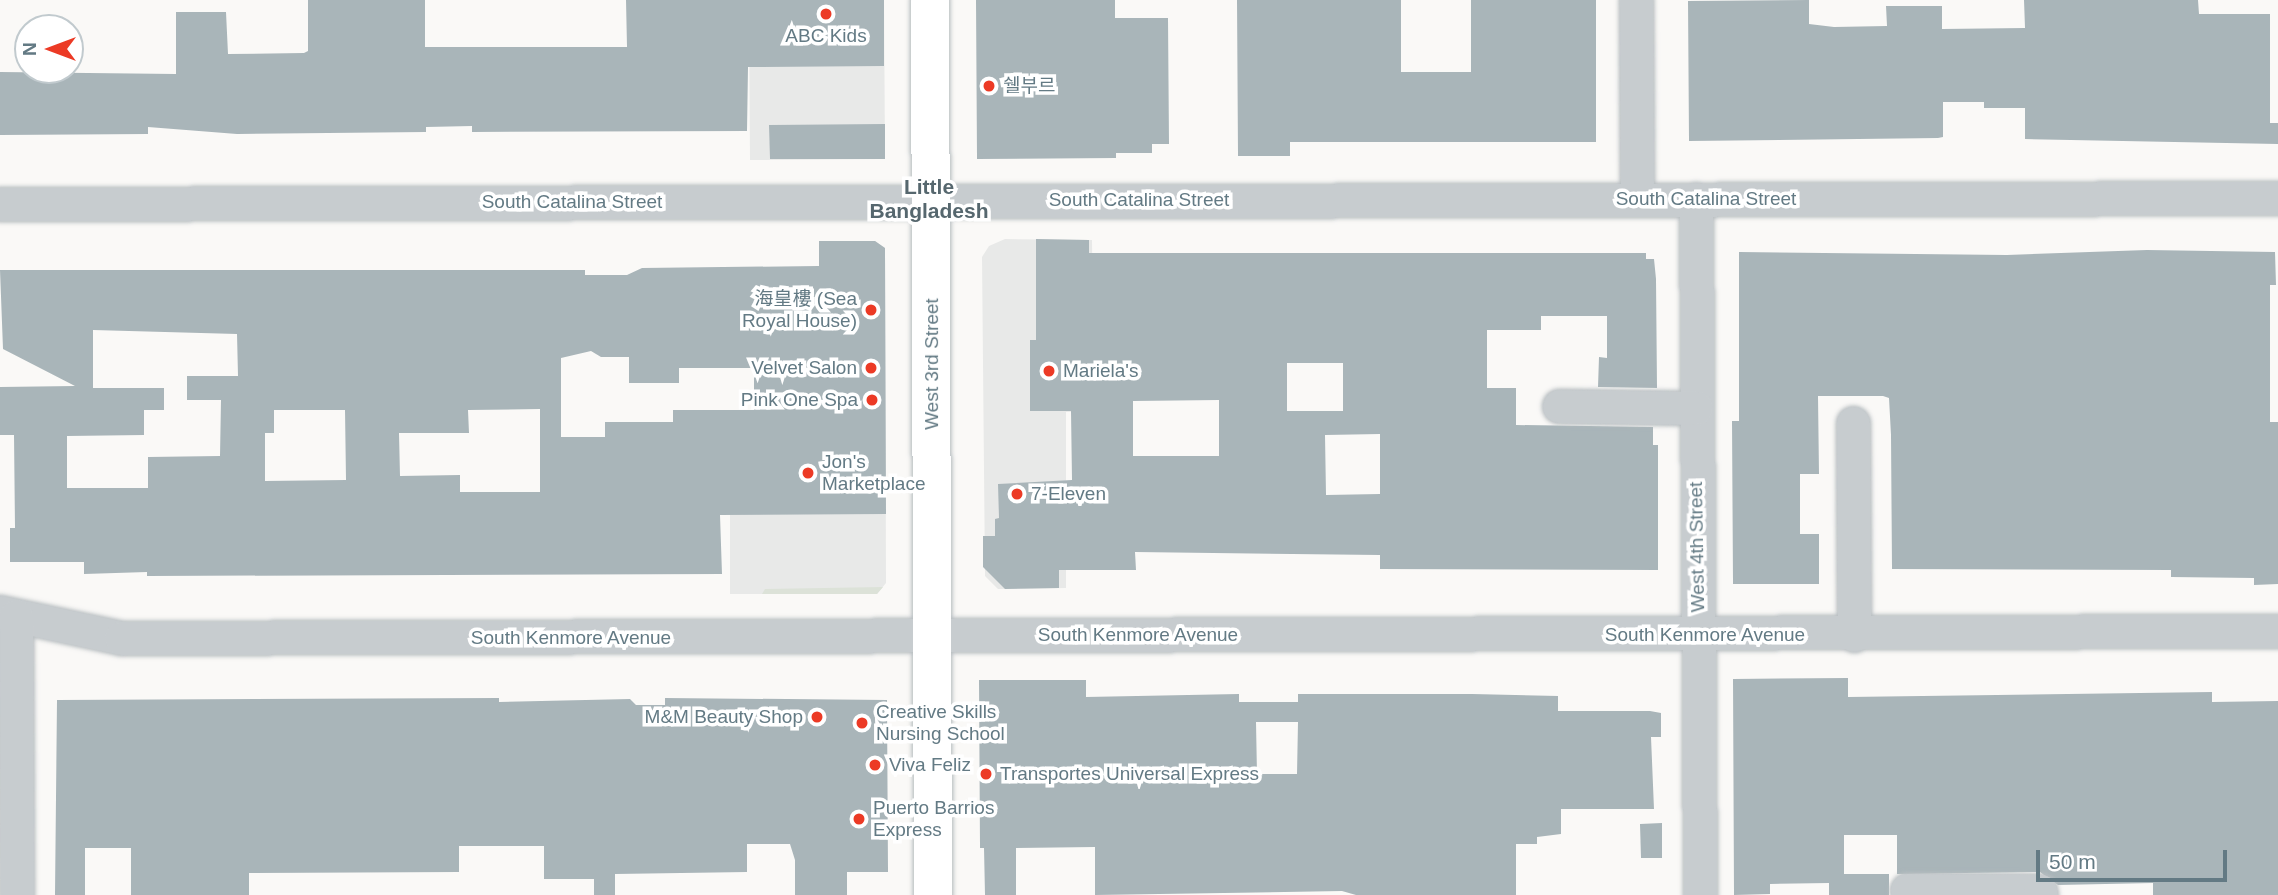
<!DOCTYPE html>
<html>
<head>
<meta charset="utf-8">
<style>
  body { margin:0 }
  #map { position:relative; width:2278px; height:895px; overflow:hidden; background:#faf9f7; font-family:Arial,"Noto Sans SC","Noto Sans KR",sans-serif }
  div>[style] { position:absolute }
  .built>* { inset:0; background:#e8e9e8 }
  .green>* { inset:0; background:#dce2d8 }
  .building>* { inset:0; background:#a9b5b9 }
  .roads { filter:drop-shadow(0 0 2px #b8bec1) drop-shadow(0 0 2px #b8bec1) }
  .minor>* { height:33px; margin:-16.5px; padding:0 16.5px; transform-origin:16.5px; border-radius:16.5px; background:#c7cccf }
  .major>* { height:38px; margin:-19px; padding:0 19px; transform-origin:19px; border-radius:19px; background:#fff }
  .dots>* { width:19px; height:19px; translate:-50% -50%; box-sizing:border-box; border:4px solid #fff; border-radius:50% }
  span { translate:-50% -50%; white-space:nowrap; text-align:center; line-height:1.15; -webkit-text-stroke:7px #fff; paint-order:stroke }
  .poi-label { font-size:19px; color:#637a84 }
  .left { translate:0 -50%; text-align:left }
  .right { translate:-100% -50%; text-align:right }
  .street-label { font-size:19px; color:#637a84 }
  .neighbourhood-label { font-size:21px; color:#56676e; font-weight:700 }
  .north { position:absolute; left:14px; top:14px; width:70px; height:70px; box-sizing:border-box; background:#fff; border:2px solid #c1cace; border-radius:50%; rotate:270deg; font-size:19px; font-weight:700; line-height:28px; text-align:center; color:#637a84 }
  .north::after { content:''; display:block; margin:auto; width:24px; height:32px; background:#ec3a25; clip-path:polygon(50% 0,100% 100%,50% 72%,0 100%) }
  .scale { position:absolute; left:2036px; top:850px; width:191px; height:32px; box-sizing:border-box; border:4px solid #637a84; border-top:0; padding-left:9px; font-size:21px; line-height:24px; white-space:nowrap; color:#637a84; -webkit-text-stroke:5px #fff; paint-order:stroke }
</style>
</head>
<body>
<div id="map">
  <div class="built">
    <div style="clip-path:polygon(749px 0,884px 0,885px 159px,750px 160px)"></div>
    <div style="clip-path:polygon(1005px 239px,1092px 240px,1094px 411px,1066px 412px,1066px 588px,998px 589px,985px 576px,982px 257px,989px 246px)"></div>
    <div style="clip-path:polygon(819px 241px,875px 241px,885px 248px,886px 583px,877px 594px,730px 594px,730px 410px,820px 410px)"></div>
  </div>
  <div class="green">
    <div style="clip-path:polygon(883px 587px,877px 594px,762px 594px,765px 589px)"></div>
  </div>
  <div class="building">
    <div style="clip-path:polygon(308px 0,425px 0,425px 47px,627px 47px,626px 0,884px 0,884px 66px,748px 67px,747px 131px,472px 132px,472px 126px,426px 127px,426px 132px,237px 134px,148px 127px,148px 134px,0 135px,0 72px,176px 74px,176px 12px,226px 12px,228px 54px,304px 53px,308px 51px)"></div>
    <div style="clip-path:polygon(976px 0,1115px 0,1115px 18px,1168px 18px,1169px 144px,1152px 144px,1152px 153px,1116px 153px,1116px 158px,977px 159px)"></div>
    <div style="clip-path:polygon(1237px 0,1401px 0,1401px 72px,1471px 72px,1471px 0,1596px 0,1596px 142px,1290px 142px,1290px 156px,1238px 156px)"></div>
    <div style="clip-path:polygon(1809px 0,1809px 24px,1834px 27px,1887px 26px,1886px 6px,1942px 6px,1942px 29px,2025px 28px,2024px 0,2198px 0,2199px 14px,2270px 14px,2270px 123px,2278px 123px,2278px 144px,2025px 139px,2025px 108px,1984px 108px,1984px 102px,1943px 102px,1943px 137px,1938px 138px,1689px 141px,1688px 1px)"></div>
    <div style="clip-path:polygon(885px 124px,885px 159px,770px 159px,769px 125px)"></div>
    <div style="clip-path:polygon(evenodd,1036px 239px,1089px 240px,1089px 253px,1646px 253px,1646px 259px,1654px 259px,1656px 279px,1657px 388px,1598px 387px,1599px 357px,1607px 358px,1607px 316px,1541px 316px,1541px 330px,1487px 330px,1487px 388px,1516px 388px,1516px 425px,1653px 427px,1653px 445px,1658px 445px,1658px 570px,1380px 569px,1380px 555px,1135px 552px,1136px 570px,1059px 570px,1059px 588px,1005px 589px,983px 567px,983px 536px,995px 536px,995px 519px,999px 518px,998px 484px,1072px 480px,1071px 411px,1030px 411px,1030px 340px,1036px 340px,1036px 239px,1287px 363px,1343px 363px,1343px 411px,1287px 411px,1287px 363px,1036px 239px,1219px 400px,1219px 456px,1133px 456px,1133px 401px,1219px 400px,1036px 239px,1380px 434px,1380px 494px,1326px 495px,1325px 435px,1380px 434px)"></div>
    <div style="clip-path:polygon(evenodd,819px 241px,875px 241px,885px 248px,886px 514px,720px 515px,722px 574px,147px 576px,147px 572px,84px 574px,84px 562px,10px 562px,10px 528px,15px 528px,14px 435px,0 435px,0 387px,75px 386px,3px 349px,0 270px,585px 270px,585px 275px,627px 275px,642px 268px,819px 266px,819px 241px,93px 330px,237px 334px,238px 376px,187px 376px,187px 400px,221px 400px,220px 456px,148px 457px,148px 488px,67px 488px,67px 436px,144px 435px,144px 410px,164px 410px,164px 388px,93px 388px,93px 330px,819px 241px,591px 351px,601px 357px,629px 357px,629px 383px,679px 383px,679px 368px,754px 368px,754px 410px,673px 410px,673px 422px,605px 422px,605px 437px,561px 437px,561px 358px,591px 351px,819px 241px,540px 409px,540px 492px,460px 492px,460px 475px,400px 476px,399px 433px,469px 433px,468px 410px,540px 409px,819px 241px,274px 410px,345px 410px,346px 480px,265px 481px,265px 433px,274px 433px,274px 410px)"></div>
    <div style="clip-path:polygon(2147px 250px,2275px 252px,2276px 285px,2270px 285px,2270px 422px,2278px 422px,2278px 584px,2254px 585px,2254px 578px,2171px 577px,2171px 570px,1892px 569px,1891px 435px,1889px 398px,1883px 396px,1818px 396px,1819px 474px,1800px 474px,1800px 534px,1819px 534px,1819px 584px,1733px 584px,1732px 421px,1739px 421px,1739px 252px,2007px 255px)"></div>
    <div style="clip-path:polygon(1848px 678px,1848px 697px,2212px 692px,2212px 702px,2278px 701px,2278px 895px,2153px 895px,2153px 883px,2058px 885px,2040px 872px,1897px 874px,1897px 835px,1844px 835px,1844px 874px,1889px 874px,1889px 895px,1829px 895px,1829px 883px,1770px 884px,1770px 894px,1734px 895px,1733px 679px)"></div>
    <div style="clip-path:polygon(evenodd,979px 680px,1086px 680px,1086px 697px,1239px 694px,1239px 702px,1298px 702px,1298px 694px,1472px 694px,1558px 696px,1558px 711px,1650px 711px,1661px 713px,1661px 737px,1651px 737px,1654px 809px,1561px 809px,1561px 834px,1537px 837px,1537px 844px,1516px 844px,1516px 895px,1356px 895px,1342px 891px,1095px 895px,1095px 847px,1016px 848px,1016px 895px,985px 895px,984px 848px,980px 848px,979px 680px,1256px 722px,1298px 722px,1297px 774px,1257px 774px,1256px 722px)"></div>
    <div style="clip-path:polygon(499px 698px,499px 702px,630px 699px,636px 705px,665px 705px,665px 698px,887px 700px,888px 872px,847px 872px,847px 895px,795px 895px,795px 860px,790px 844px,747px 844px,747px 872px,615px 874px,615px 895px,594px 895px,594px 879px,544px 879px,544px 846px,459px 846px,459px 872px,249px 873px,249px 895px,131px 895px,131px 848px,85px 848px,85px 895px,55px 895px,57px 700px)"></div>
    <div style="clip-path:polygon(1662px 823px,1662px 858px,1641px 858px,1640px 824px)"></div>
  </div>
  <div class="roads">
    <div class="minor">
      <div style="left:1636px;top:0;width:200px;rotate:89.7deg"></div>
      <div style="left:1696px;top:199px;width:696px;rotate:89.67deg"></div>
      <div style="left:0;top:204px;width:2278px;rotate:-0.15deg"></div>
      <div style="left:1559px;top:406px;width:137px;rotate:0.8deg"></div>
      <div style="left:1853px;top:423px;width:212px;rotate:89.7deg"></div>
      <div style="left:0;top:612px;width:124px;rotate:12.1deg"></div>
      <div style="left:121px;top:638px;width:2157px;rotate:-0.19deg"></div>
      <div style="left:16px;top:616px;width:279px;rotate:89.8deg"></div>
      <div style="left:1907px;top:890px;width:133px;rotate:0.4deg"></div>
      <div style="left:2040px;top:891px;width:4px;rotate:76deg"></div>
    </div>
    <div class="major">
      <div style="left:930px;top:0;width:895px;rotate:89.81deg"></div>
    </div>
  </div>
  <div class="dots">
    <div style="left:826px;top:14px;background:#ec3a25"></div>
    <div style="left:989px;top:86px;background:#ec3a25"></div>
    <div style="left:871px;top:310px;background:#ec3a25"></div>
    <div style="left:871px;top:368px;background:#ec3a25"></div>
    <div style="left:1049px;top:371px;background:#ec3a25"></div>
    <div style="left:872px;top:400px;background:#ec3a25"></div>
    <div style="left:808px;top:473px;background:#ec3a25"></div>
    <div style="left:1017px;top:494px;background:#ec3a25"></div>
    <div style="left:817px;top:717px;background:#ec3a25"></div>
    <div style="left:862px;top:723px;background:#ec3a25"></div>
    <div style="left:875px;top:765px;background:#ec3a25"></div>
    <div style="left:986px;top:774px;background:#ec3a25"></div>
    <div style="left:859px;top:819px;background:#ec3a25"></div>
  </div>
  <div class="poi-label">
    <span style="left:826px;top:36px">ABC Kids</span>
    <span class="left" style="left:1003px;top:86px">쉘부르</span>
    <span class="right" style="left:857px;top:310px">海皇樓 (Sea<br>Royal House)</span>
    <span class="right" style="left:857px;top:368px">Velvet Salon</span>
    <span class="left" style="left:1063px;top:371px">Mariela's</span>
    <span class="right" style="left:858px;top:400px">Pink One Spa</span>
    <span class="left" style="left:822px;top:473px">Jon's<br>Marketplace</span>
    <span class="left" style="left:1031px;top:494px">7-Eleven</span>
    <span class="left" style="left:876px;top:723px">Creative Skills<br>Nursing School</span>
    <span class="right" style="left:803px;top:717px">M&amp;M Beauty Shop</span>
    <span class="left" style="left:889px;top:765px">Viva Feliz</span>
    <span class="left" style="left:1000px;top:774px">Transportes Universal Express</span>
    <span class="left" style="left:873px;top:819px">Puerto Barrios<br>Express</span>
  </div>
  <div class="street-label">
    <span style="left:1706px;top:199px">South Catalina Street</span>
    <span style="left:1139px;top:200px">South Catalina Street</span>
    <span style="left:572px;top:202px">South Catalina Street</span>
    <span style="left:932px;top:364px;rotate:-90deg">West 3rd Street</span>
    <span style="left:1697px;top:547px;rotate:-91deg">West 4th Street</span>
    <span style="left:1138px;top:635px">South Kenmore Avenue</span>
    <span style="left:1705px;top:635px">South Kenmore Avenue</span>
    <span style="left:571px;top:638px">South Kenmore Avenue</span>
  </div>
  <div class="neighbourhood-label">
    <span style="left:929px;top:199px">Little<br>Bangladesh</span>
  </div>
  <div class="north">N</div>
  <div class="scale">50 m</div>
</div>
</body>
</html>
